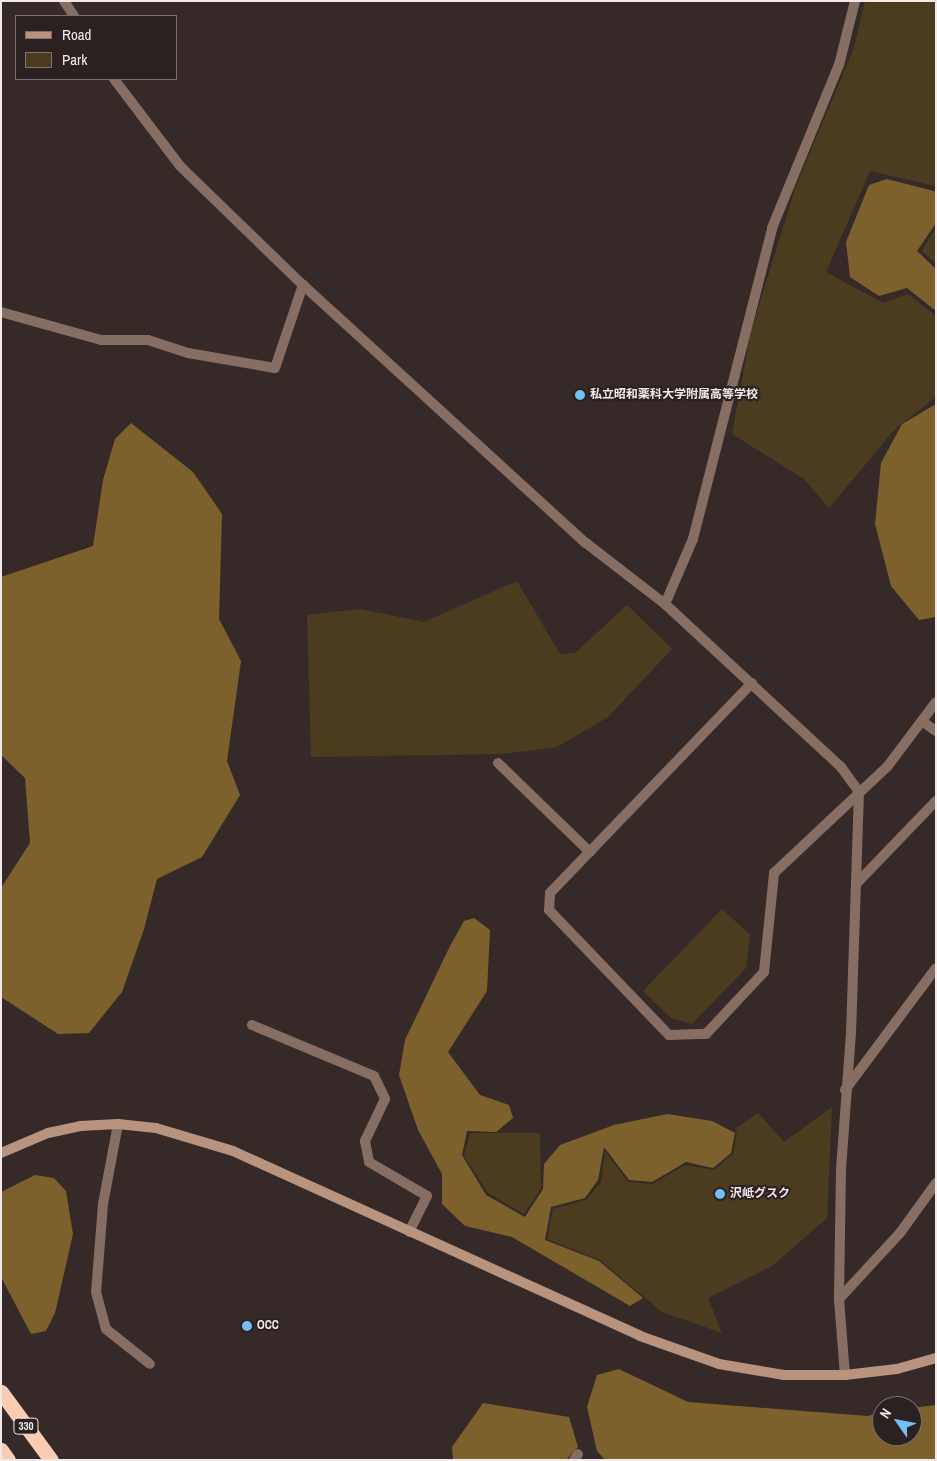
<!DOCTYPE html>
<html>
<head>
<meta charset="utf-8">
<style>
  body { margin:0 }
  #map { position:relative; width:937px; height:1461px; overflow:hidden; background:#362a29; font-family:"Archivo Narrow","Noto Sans JP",sans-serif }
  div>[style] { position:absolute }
  .green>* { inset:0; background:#4b3c20 }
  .forest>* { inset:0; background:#7c612d }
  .lane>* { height:10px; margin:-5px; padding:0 5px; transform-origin:5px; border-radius:5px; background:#866f62 }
  .street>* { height:10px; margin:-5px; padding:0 5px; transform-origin:5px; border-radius:5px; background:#866f62 }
  .secondary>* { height:10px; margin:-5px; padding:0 5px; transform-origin:5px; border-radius:5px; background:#b8947e }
  .highway>* { height:15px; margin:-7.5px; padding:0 7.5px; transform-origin:7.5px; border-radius:7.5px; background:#facdb2 }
  .dots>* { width:14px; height:14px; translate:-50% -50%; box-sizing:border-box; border:2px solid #2b2120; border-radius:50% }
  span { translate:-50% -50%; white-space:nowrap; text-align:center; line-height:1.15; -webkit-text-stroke:4px #2b2120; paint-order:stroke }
  .shield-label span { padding:1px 4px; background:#2b2120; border:1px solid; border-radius:4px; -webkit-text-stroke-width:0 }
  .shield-label { font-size:11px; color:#f2eaea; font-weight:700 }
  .poi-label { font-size:12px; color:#f2eaea; font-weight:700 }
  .left { translate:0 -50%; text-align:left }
  .frame { position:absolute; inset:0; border:2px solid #f2eaea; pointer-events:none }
  .legend { position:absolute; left:15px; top:15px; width:162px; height:65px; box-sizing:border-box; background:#2b2120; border:1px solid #7b7171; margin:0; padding:6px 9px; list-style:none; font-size:15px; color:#f2eaea }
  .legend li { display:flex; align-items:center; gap:10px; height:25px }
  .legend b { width:25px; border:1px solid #7b7171 }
  .north { position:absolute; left:872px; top:1396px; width:50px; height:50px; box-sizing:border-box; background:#2b2120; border:1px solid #7b7171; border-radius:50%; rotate:303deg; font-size:14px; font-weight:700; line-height:20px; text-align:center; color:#f2eaea }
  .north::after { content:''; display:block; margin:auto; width:18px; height:22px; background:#73c0f6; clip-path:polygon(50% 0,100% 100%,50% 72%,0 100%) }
</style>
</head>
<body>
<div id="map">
  <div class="green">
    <div style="clip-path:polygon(865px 1px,936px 1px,936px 186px,870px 171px,826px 272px,883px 303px,908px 294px,936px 316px,936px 397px,895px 429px,829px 508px,804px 479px,732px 434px,751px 331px,796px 186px,854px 48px)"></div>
    <div style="clip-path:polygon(936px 227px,936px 264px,922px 251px)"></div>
    <div style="clip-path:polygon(517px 581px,560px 654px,575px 653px,627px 605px,672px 649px,608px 717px,557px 747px,502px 754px,311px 757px,307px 615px,360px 609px,424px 622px)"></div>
    <div style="clip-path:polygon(722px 909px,750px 935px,746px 968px,692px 1024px,671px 1018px,643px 991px)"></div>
    <div style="clip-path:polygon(832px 1107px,827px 1218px,772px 1266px,708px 1298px,722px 1333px,662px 1312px,600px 1260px,547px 1239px,553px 1209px,586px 1200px,601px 1182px,605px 1151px,628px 1182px,653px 1184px,685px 1165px,714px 1170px,733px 1154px,737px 1132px,735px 1129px,758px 1113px,784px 1142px)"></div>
    <div style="clip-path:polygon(470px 1133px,540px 1133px,541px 1188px,524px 1214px,488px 1193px,464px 1156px)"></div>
  </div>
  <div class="forest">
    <div style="clip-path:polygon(887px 179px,934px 191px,936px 195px,936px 223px,917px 251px,936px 269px,936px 311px,907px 288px,879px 296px,850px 277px,846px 242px,869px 185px)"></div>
    <div style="clip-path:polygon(936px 404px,936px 617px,919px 620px,891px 586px,875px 524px,881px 463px,902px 424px)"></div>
    <div style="clip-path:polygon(131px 423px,193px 472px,222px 514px,219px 619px,241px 661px,227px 761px,240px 795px,202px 857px,157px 879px,144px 929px,122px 992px,89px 1033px,58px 1034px,1px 997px,1px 888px,30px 843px,25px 778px,1px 755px,1px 577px,93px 546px,103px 480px,115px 439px)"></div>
    <div style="clip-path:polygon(474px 918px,490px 930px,487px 991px,448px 1052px,480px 1095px,509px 1105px,513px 1118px,496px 1132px,467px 1131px,462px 1155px,486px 1195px,525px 1217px,543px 1189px,544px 1164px,560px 1145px,614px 1125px,667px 1114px,712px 1121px,735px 1133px,731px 1153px,713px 1168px,686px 1162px,652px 1182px,629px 1180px,604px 1147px,598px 1180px,585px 1198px,551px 1207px,545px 1240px,599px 1261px,643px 1298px,630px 1306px,512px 1237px,465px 1226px,442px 1204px,442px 1174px,418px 1130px,399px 1075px,405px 1040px,450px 946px,464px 921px)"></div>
    <div style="clip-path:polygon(35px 1175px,54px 1178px,66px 1191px,73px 1234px,55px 1313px,46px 1331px,31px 1334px,1px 1277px,1px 1192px)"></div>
    <div style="clip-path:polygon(619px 1369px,688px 1402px,867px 1416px,882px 1413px,882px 1436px,912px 1436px,912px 1408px,936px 1405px,936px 1460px,605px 1460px,597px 1451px,587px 1407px,597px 1375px)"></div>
    <div style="clip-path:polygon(483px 1403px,569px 1417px,578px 1447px,566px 1460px,453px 1460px,452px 1447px)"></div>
  </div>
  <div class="lane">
    <div style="left:252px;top:1025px;width:132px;rotate:22.7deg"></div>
    <div style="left:374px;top:1076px;width:25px;rotate:64deg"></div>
    <div style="left:385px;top:1099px;width:47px;rotate:115.5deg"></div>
    <div style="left:365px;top:1141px;width:21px;rotate:79deg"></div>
    <div style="left:369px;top:1162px;width:67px;rotate:30.4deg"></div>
    <div style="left:427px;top:1196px;width:40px;rotate:116.6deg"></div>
    <div style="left:118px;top:1124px;width:81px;rotate:100.6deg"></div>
    <div style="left:103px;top:1204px;width:88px;rotate:94.5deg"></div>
    <div style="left:96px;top:1292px;width:38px;rotate:75deg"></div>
    <div style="left:106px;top:1329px;width:56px;rotate:38.5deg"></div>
  </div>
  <div class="street">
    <div style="left:64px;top:1px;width:18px;rotate:56deg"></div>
    <div style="left:114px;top:79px;width:109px;rotate:52.8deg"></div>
    <div style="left:180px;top:166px;width:171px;rotate:44.1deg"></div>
    <div style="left:303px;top:285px;width:383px;rotate:42.4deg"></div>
    <div style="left:586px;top:543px;width:100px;rotate:37.7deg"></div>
    <div style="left:665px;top:604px;width:240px;rotate:42.8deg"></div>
    <div style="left:841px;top:767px;width:31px;rotate:54deg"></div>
    <div style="left:859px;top:792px;width:241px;rotate:91.9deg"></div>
    <div style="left:851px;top:1033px;width:136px;rotate:94.2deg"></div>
    <div style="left:841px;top:1169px;width:130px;rotate:90.9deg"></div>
    <div style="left:839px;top:1299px;width:76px;rotate:85.5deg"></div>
    <div style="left:1px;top:312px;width:104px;rotate:15.6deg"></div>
    <div style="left:101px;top:340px;width:47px"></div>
    <div style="left:148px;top:340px;width:42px;rotate:18deg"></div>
    <div style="left:188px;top:353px;width:88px;rotate:9.8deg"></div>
    <div style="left:275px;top:368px;width:88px;rotate:-71.4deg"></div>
    <div style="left:665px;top:604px;width:71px;rotate:-66.7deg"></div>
    <div style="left:693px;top:539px;width:321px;rotate:-75.7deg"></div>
    <div style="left:772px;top:228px;width:176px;rotate:-67.7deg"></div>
    <div style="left:839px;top:65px;width:66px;rotate:-76deg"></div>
    <div style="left:752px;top:683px;width:291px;rotate:133.9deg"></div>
    <div style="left:550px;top:893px;width:17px;rotate:93deg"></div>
    <div style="left:549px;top:910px;width:173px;rotate:46.2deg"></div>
    <div style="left:669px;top:1035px;width:37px;rotate:-2deg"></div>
    <div style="left:706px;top:1034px;width:85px;rotate:-46.9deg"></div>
    <div style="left:764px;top:972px;width:100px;rotate:-84.2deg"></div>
    <div style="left:774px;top:873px;width:155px;rotate:-43.2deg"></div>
    <div style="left:887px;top:767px;width:81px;rotate:-53deg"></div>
    <div style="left:922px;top:721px;width:17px;rotate:36deg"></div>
    <div style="left:498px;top:763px;width:128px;rotate:44.1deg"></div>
    <div style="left:857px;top:883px;width:114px;rotate:-46.1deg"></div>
    <div style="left:845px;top:1090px;width:152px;rotate:-53.3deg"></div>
    <div style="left:839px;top:1299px;width:90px;rotate:-47.3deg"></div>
    <div style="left:900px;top:1233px;width:62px;rotate:-54.2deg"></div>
    <div style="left:574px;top:1460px;width:7px;rotate:-56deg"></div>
  </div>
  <div class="secondary">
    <div style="left:1px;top:1153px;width:51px;rotate:-23.1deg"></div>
    <div style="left:48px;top:1133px;width:33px;rotate:-12deg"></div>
    <div style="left:80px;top:1126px;width:38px;rotate:-3deg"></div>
    <div style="left:118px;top:1124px;width:38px;rotate:6deg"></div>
    <div style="left:156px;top:1128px;width:80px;rotate:16.6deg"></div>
    <div style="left:233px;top:1151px;width:447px;rotate:24.4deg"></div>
    <div style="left:640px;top:1336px;width:84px;rotate:19.5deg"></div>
    <div style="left:719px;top:1364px;width:66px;rotate:9.6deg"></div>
    <div style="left:784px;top:1375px;width:61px"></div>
    <div style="left:845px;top:1375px;width:52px;rotate:-6.6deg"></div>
    <div style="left:897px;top:1369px;width:41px;rotate:-15.8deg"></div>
  </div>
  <div class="highway">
    <div style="left:1px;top:1392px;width:84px;rotate:53.7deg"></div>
    <div style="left:1px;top:1450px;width:12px;rotate:55deg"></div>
  </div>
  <div class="dots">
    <div style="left:580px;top:395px;background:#73c0f6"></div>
    <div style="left:720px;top:1194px;background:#73c0f6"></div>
    <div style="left:247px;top:1326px;background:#73c0f6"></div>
  </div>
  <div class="shield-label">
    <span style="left:26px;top:1426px">330</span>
  </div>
  <div class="poi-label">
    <span class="left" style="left:590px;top:395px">私立昭和薬科大学附属高等学校</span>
    <span class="left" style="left:730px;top:1194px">沢岻グスク</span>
    <span class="left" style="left:257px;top:1326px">OCC</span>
  </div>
  <div class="frame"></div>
  <ul class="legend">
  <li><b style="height:6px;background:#b8947e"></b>Road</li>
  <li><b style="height:14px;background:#4b3c20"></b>Park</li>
  </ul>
  <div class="north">N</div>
</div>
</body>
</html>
